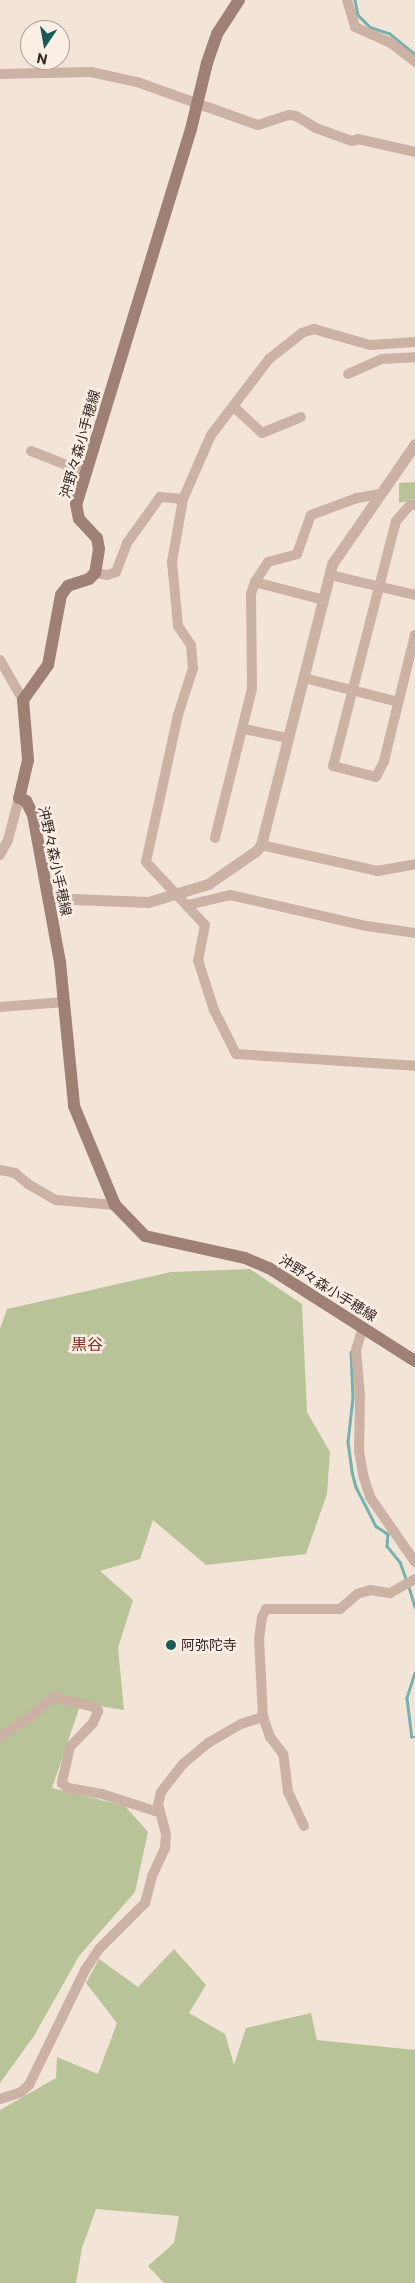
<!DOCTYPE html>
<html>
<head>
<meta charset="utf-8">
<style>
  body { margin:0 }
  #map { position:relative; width:415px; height:2283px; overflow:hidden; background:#f3e4d8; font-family:Commissioner,"Noto Sans JP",sans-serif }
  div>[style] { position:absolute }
  .green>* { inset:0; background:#b9c398 }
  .stream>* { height:2.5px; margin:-1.25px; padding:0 1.25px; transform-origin:1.25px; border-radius:1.25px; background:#76b1ae }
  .minor>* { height:10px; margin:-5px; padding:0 5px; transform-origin:5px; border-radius:5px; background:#cbb2a4 }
  .tertiary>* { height:11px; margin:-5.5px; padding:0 5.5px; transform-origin:5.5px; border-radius:5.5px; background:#cbb2a4 }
  .secondary>* { height:12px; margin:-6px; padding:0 6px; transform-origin:6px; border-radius:6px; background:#9f8075 }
  .dots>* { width:14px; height:14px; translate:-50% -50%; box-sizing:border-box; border:2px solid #faeee5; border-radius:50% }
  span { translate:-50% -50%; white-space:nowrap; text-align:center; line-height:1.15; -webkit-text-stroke:5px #faeee5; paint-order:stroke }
  .street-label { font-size:14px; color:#362926 }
  .poi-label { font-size:14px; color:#362926 }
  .left { translate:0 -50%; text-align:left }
  .quarter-label { font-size:16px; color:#8a291a }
  .north { position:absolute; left:20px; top:20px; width:50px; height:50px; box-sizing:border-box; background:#faeee5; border:1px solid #ac9f99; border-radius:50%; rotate:192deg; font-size:14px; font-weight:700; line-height:20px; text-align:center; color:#362926 }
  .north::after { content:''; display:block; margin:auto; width:18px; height:22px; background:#195a57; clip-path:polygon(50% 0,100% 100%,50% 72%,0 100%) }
</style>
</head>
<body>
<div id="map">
  <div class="green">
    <div style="clip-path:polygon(415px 482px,415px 499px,399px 503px,399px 483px)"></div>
    <div style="clip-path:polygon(250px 1269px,302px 1304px,307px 1412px,330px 1452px,327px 1494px,306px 1554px,206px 1565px,153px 1520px,140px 1559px,100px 1571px,133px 1600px,118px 1648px,124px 1710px,81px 1703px,52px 1788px,125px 1806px,148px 1832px,135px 1892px,79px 1956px,34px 2036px,0 2083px,0 1329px,7px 1309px,171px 1272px)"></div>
    <div style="clip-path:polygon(174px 1949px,206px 1985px,189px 2013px,225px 2034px,234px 2065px,246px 2028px,311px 2013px,317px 2040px,415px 2050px,415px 2283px,164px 2283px,148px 2266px,174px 2243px,179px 2216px,96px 2209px,82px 2248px,76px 2283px,0 2283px,0 2110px,56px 2078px,57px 2057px,98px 2074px,117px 2023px,86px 1983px,99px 1959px,138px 1987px)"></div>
  </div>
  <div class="stream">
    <div style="left:355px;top:0;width:15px;rotate:79deg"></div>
    <div style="left:358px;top:15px;width:17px;rotate:45deg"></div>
    <div style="left:370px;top:27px;width:20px;rotate:18deg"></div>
    <div style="left:389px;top:33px;width:33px;rotate:39deg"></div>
    <div style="left:351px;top:1352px;width:46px;rotate:87.5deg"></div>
    <div style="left:353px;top:1398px;width:44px;rotate:96.5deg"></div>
    <div style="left:348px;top:1442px;width:30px;rotate:82deg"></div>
    <div style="left:352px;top:1472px;width:16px;rotate:75deg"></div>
    <div style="left:356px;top:1487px;width:44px;rotate:62.9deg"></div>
    <div style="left:376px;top:1526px;width:14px;rotate:34deg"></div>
    <div style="left:388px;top:1534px;width:12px;rotate:95deg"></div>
    <div style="left:387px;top:1546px;width:21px;rotate:51deg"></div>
    <div style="left:400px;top:1562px;width:20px;rotate:70deg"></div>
    <div style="left:409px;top:1587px;width:21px;rotate:73deg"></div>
    <div style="left:415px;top:1673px;width:26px;rotate:108deg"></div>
    <div style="left:407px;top:1698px;width:39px;rotate:83deg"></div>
    <div style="left:412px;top:1737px;width:3px"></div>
  </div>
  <div class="minor">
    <div style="left:347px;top:0;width:28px;rotate:73deg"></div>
    <div style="left:355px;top:27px;width:39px;rotate:24deg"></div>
    <div style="left:391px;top:43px;width:31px;rotate:38deg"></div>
    <div style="left:0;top:74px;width:91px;rotate:-1.3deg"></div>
    <div style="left:91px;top:72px;width:47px;rotate:12.3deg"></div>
    <div style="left:137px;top:82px;width:128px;rotate:19.6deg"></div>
    <div style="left:258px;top:125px;width:33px;rotate:-18deg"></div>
    <div style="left:289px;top:115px;width:7px;rotate:8deg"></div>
    <div style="left:296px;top:116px;width:23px;rotate:31deg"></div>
    <div style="left:316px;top:128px;width:38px;rotate:20deg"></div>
    <div style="left:352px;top:141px;width:6px;rotate:-18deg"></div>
    <div style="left:358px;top:139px;width:58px;rotate:12.8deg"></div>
    <div style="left:415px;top:342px;width:45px;rotate:176.2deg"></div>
    <div style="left:370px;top:345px;width:58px;rotate:-164.1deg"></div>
    <div style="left:314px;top:329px;width:13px;rotate:162deg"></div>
    <div style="left:302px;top:333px;width:42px;rotate:141.8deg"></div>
    <div style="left:269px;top:359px;width:96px;rotate:127.3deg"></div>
    <div style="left:211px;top:435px;width:70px;rotate:113.6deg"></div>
    <div style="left:183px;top:499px;width:64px;rotate:99.9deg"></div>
    <div style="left:172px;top:562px;width:64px;rotate:84.6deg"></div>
    <div style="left:178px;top:626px;width:23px;rotate:56deg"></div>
    <div style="left:191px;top:645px;width:23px;rotate:85deg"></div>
    <div style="left:193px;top:668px;width:49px;rotate:107.7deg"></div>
    <div style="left:178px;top:715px;width:150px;rotate:102.3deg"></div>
    <div style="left:146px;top:862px;width:86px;rotate:46.9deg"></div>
    <div style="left:205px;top:925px;width:36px;rotate:101deg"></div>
    <div style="left:198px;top:960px;width:52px;rotate:72.3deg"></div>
    <div style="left:214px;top:1010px;width:49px;rotate:63.4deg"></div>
    <div style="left:236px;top:1054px;width:179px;rotate:3.8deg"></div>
    <div style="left:348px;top:374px;width:37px;rotate:-24deg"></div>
    <div style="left:382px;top:359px;width:33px;rotate:-3deg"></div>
    <div style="left:234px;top:407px;width:38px;rotate:43deg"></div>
    <div style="left:262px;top:433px;width:42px;rotate:-22.3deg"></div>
    <div style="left:31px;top:451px;width:60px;rotate:21.4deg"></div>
    <div style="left:415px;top:505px;width:5px;rotate:180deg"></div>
    <div style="left:410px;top:505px;width:21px;rotate:131deg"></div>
    <div style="left:396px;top:521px;width:253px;rotate:104.4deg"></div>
    <div style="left:333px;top:766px;width:44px;rotate:14.3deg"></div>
    <div style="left:376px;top:777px;width:18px;rotate:-63deg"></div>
    <div style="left:384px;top:761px;width:130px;rotate:-76.2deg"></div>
    <div style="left:95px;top:573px;width:12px;rotate:9deg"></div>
    <div style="left:107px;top:575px;width:9px;rotate:-18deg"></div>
    <div style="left:116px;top:572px;width:31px;rotate:-69deg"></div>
    <div style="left:127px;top:543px;width:57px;rotate:-54.3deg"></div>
    <div style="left:160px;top:497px;width:23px;rotate:5deg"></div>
    <div style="left:330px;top:575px;width:87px;rotate:13.2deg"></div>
    <div style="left:255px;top:582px;width:71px;rotate:14.6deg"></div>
    <div style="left:0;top:660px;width:46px;rotate:60.1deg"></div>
    <div style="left:304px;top:678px;width:97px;rotate:14.3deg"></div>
    <div style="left:244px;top:729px;width:45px;rotate:11.6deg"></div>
    <div style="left:215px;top:838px;width:154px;rotate:-76.1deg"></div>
    <div style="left:252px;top:688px;width:94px;rotate:-90.6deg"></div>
    <div style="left:251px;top:594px;width:13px;rotate:-72deg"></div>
    <div style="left:255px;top:582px;width:24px;rotate:-57deg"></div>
    <div style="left:268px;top:562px;width:30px;rotate:-15deg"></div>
    <div style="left:297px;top:554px;width:41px;rotate:-70.3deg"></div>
    <div style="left:311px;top:515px;width:49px;rotate:-20.3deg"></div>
    <div style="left:357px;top:498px;width:23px;rotate:-10deg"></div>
    <div style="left:261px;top:845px;width:119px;rotate:12.6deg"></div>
    <div style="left:377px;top:871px;width:39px;rotate:-10deg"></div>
    <div style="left:0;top:855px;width:17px;rotate:-62deg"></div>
    <div style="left:8px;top:840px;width:43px;rotate:-75.3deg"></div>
    <div style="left:188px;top:905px;width:43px;rotate:-13.4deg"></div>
    <div style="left:230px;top:895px;width:140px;rotate:12.8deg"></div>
    <div style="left:367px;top:926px;width:49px;rotate:8.3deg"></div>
    <div style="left:0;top:1007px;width:64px;rotate:-4.5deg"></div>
    <div style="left:0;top:1170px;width:15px;rotate:11deg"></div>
    <div style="left:15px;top:1173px;width:17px;rotate:40deg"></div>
    <div style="left:28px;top:1184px;width:32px;rotate:30deg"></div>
    <div style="left:56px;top:1200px;width:59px;rotate:4.8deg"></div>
    <div style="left:363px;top:1327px;width:24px;rotate:107deg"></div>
    <div style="left:356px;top:1350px;width:46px;rotate:85deg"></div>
    <div style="left:360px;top:1396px;width:55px;rotate:91deg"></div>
    <div style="left:359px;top:1451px;width:27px;rotate:80deg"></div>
    <div style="left:364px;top:1478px;width:20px;rotate:72deg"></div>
    <div style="left:370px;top:1497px;width:79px;rotate:55.3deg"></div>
    <div style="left:0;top:1736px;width:39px;rotate:-32deg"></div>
    <div style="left:33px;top:1715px;width:26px;rotate:-43deg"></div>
    <div style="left:52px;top:1697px;width:43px;rotate:13.4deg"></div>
    <div style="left:94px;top:1707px;width:6px;rotate:45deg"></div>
    <div style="left:98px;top:1711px;width:13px;rotate:113deg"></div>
    <div style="left:93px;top:1723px;width:33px;rotate:134deg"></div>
    <div style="left:70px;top:1747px;width:37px;rotate:103deg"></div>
    <div style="left:62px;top:1783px;width:8px;rotate:40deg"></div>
    <div style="left:68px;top:1788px;width:35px;rotate:10deg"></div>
    <div style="left:102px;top:1794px;width:59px;rotate:17.8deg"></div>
    <div style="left:304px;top:1826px;width:38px;rotate:-115deg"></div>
    <div style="left:288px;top:1792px;width:38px;rotate:-97deg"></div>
    <div style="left:283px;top:1754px;width:21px;rotate:-127deg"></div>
    <div style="left:270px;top:1737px;width:21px;rotate:-109deg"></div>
    <div style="left:263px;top:1717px;width:78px;rotate:-92.9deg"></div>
    <div style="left:259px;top:1639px;width:22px;rotate:-82deg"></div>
    <div style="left:262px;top:1617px;width:9px;rotate:-63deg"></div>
    <div style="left:266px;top:1609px;width:74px"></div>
    <div style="left:340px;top:1609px;width:23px;rotate:-41deg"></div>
    <div style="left:357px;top:1594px;width:14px;rotate:-17deg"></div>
    <div style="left:370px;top:1590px;width:20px;rotate:9deg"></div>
    <div style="left:390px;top:1593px;width:29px;rotate:-29deg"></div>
    <div style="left:0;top:2099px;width:22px;rotate:-18deg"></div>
    <div style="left:21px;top:2092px;width:11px;rotate:-41deg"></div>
    <div style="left:29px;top:2085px;width:128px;rotate:-64deg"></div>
    <div style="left:85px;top:1970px;width:25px;rotate:-56deg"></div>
    <div style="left:99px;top:1949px;width:65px;rotate:-45deg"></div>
    <div style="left:145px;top:1903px;width:30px;rotate:-75deg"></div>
    <div style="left:153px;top:1874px;width:29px;rotate:-65deg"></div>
    <div style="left:165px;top:1848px;width:14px;rotate:-86deg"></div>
    <div style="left:166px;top:1834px;width:30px;rotate:-105deg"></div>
    <div style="left:158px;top:1805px;width:13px;rotate:-77deg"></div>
    <div style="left:161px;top:1792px;width:36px;rotate:-52deg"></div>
    <div style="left:183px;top:1764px;width:33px;rotate:-40deg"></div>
    <div style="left:208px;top:1743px;width:38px;rotate:-30deg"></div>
    <div style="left:241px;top:1724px;width:23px;rotate:-18deg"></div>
  </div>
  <div class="tertiary">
    <div style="left:48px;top:898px;width:100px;rotate:2.3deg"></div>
    <div style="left:148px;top:902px;width:63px;rotate:-16.7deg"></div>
    <div style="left:208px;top:884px;width:58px;rotate:-34.5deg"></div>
    <div style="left:256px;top:851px;width:8px;rotate:-50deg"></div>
    <div style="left:261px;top:845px;width:290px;rotate:-75.8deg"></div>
    <div style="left:332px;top:564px;width:146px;rotate:-55.3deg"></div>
  </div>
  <div class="secondary">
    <div style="left:239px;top:0;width:40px;rotate:122.9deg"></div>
    <div style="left:217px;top:34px;width:31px;rotate:109deg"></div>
    <div style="left:207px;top:63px;width:68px;rotate:103.6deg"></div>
    <div style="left:191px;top:129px;width:392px;rotate:107deg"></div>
    <div style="left:76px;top:504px;width:15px;rotate:79deg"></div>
    <div style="left:79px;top:519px;width:26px;rotate:47deg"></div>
    <div style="left:97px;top:538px;width:11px;rotate:80deg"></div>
    <div style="left:99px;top:549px;width:24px;rotate:99deg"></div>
    <div style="left:95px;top:573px;width:8px;rotate:135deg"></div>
    <div style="left:89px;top:579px;width:22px;rotate:162deg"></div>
    <div style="left:68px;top:586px;width:11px;rotate:128deg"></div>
    <div style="left:61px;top:595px;width:71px;rotate:100.5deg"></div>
    <div style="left:48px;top:665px;width:43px;rotate:125.5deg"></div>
    <div style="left:23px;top:700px;width:60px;rotate:85.2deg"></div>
    <div style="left:28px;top:760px;width:39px;rotate:103deg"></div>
    <div style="left:19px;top:798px;width:8px;rotate:23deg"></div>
    <div style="left:26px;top:801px;width:16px;rotate:63deg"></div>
    <div style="left:33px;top:815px;width:149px;rotate:79.6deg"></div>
    <div style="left:60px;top:962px;width:145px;rotate:84.4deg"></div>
    <div style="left:74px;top:1106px;width:107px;rotate:67.5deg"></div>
    <div style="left:115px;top:1205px;width:43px;rotate:45.9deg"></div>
    <div style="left:145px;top:1236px;width:102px;rotate:12.4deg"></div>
    <div style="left:245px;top:1258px;width:26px;rotate:23deg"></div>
    <div style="left:269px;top:1268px;width:173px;rotate:32.5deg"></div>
  </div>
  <div class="dots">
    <div style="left:171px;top:1645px;background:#195a57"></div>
  </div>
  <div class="street-label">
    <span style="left:80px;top:444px;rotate:-74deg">沖野々森小手穂線</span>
    <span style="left:55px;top:861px;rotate:78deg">沖野々森小手穂線</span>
    <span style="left:328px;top:1288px;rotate:32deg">沖野々森小手穂線</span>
  </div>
  <div class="poi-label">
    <span class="left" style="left:181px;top:1645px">阿弥陀寺</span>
  </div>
  <div class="quarter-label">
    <span style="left:87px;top:1344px">黒谷</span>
  </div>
  <div class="north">N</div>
</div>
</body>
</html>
